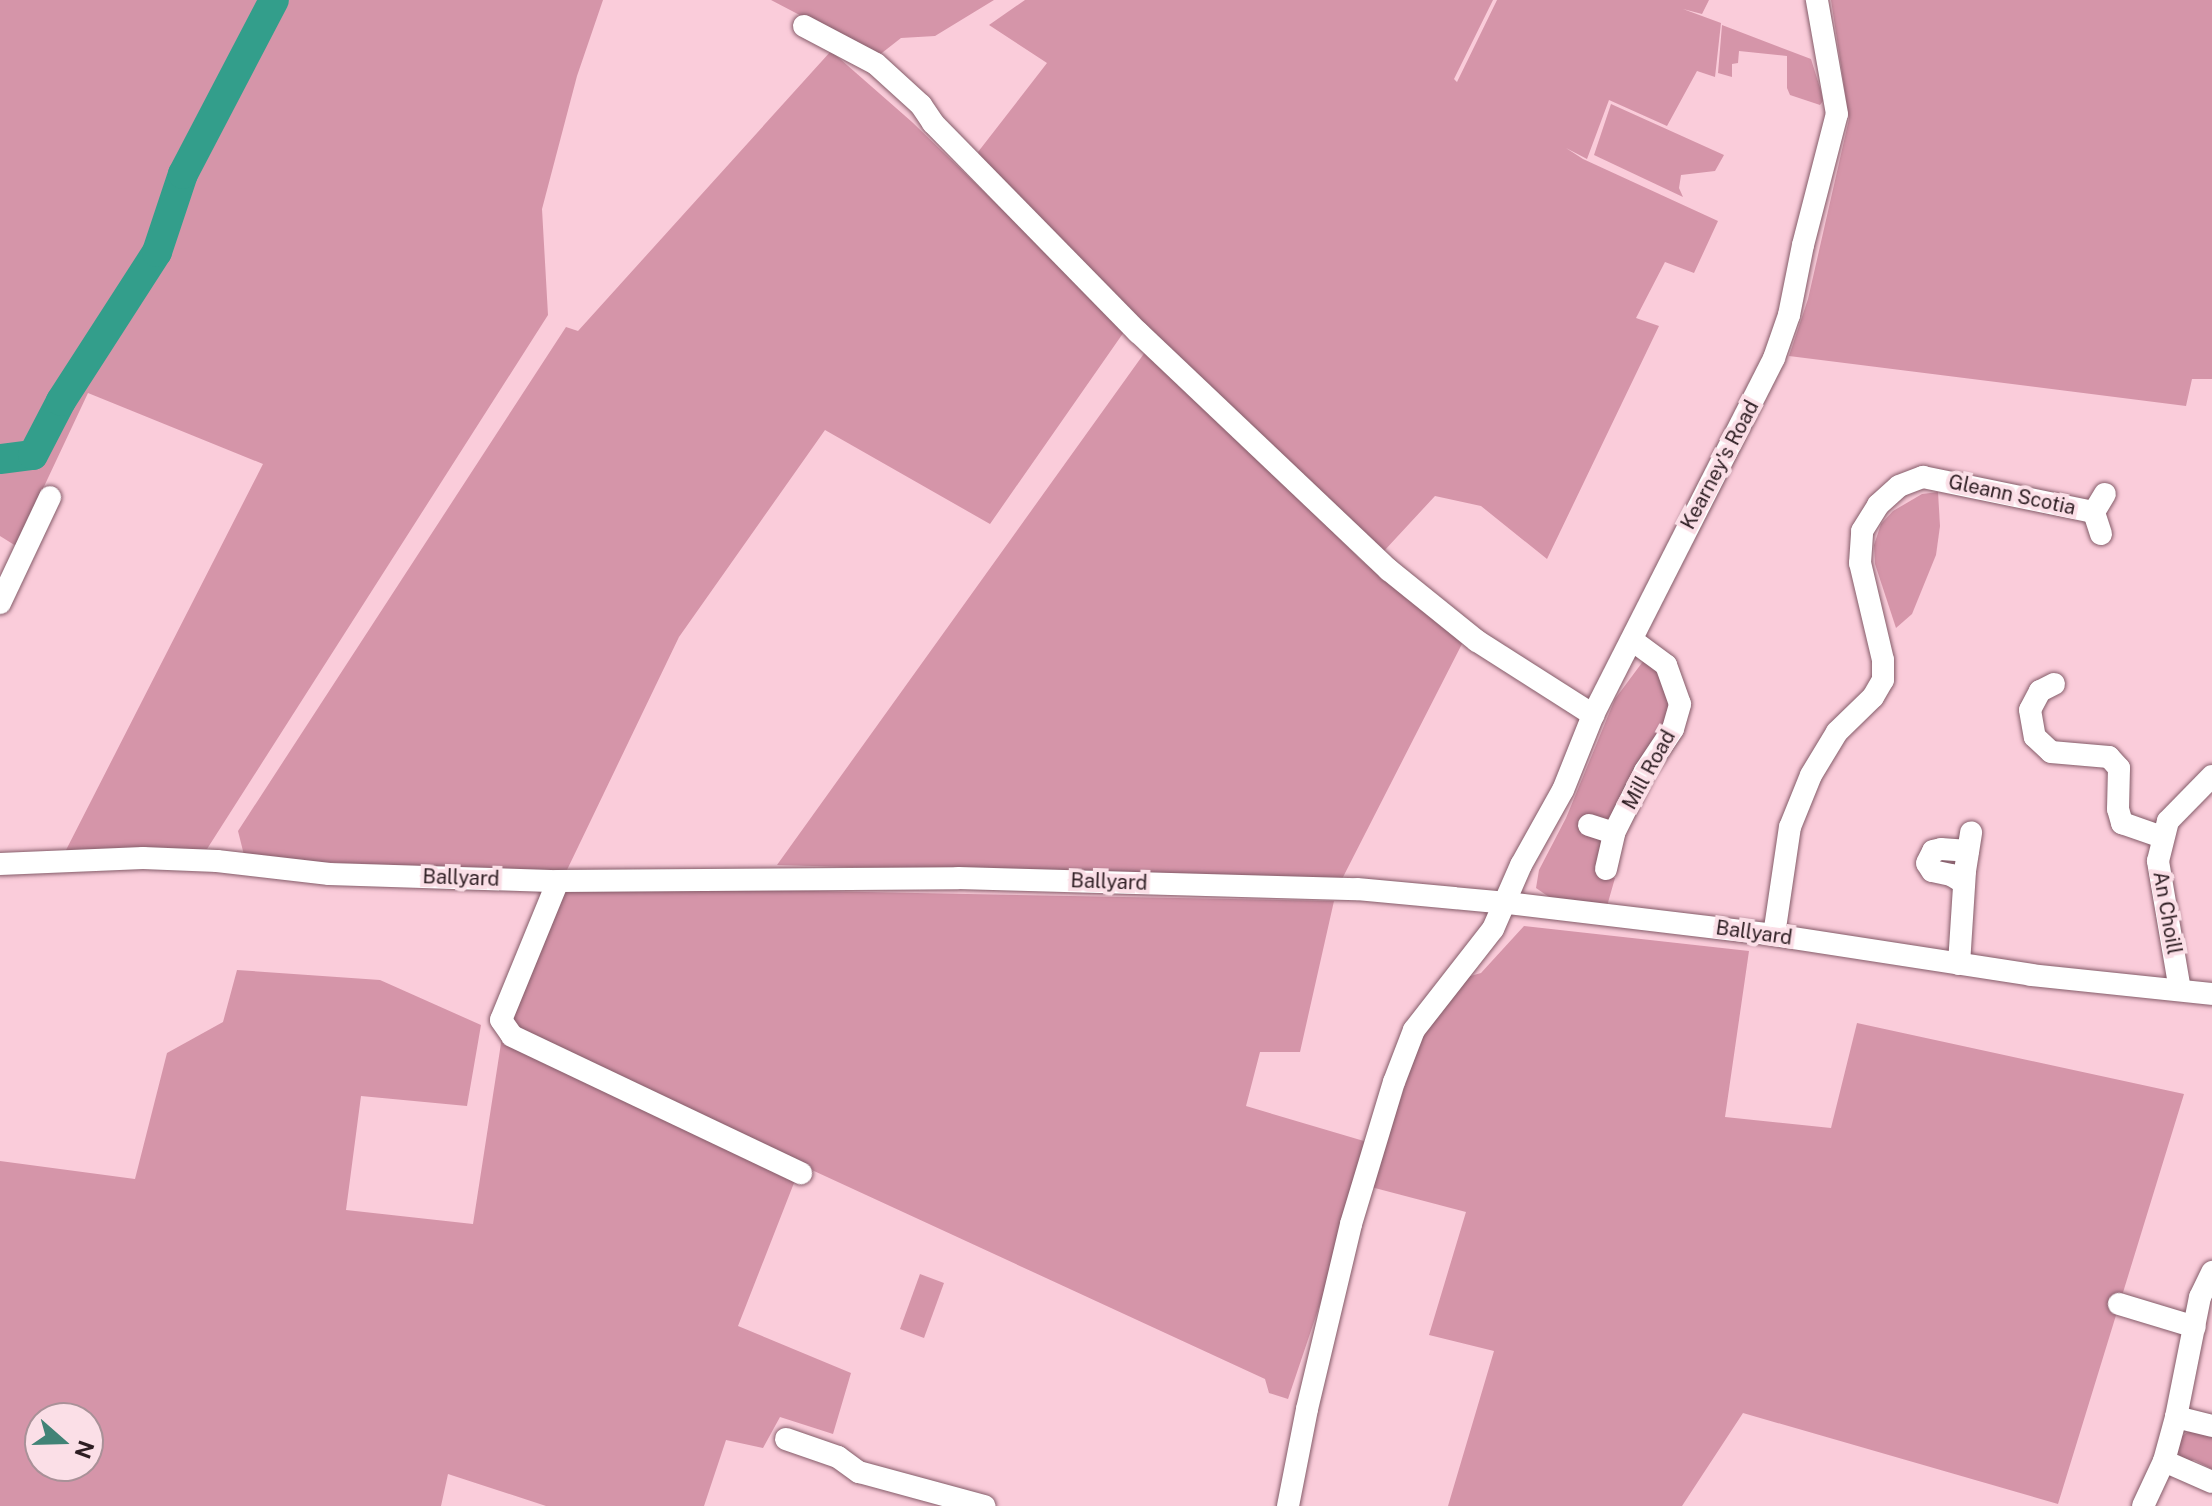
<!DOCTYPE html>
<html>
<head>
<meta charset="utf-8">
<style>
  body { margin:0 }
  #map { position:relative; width:2212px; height:1506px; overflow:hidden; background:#faccda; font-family:"Public Sans",sans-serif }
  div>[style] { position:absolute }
  .green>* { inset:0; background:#d595a9 }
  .river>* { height:30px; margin:-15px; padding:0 15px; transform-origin:15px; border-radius:15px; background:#339e8b }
  .roads { filter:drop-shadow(0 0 2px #845c69) drop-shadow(0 0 2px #845c69) }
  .minor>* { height:22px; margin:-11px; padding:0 11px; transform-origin:11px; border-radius:11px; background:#fff }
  span { translate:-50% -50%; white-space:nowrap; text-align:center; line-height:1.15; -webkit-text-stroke:8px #fbdfe7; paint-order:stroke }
  .street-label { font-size:20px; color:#2d1d22 }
  .north { position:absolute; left:24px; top:1402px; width:80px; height:80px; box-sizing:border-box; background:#fbdfe7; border:2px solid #a99198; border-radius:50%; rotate:110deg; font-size:22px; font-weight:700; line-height:32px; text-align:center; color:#2d1d22 }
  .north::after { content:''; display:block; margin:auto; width:28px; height:36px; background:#418376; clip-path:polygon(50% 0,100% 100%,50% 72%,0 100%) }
</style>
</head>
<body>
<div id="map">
  <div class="green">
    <div style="clip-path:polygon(0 0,603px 0,577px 76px,542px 209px,548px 315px,207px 849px,64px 854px,263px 464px,88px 393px,16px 546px,0 536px)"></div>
    <div style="clip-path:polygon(771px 0,994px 0,935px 36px,901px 38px,878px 56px)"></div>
    <div style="clip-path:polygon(1025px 0,1493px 0,1454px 79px,1457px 82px,1497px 0,1709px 0,1702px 14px,1683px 9px,1721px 23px,1715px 77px,1697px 71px,1667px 126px,1609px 100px,1587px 159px,1566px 148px,1583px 159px,1718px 221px,1694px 273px,1665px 262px,1636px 318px,1659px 326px,1547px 559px,1481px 506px,1435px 496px,1384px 551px,1206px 385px,983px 163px,978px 152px,1047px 63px,989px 25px)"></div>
    <div style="clip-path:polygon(1831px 0,2212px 0,2212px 379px,2192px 379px,2186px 406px,1789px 356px,1808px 299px,1849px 119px)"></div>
    <div style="clip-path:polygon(1722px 25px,1811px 59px,1821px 91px,1823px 101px,1820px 105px,1790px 95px,1787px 88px,1787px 56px,1739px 51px,1738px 63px,1732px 64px,1732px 77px,1718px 73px)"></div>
    <div style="clip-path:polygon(831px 51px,912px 122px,1126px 329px,990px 524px,825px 430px,679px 637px,566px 872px,245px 859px,238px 831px,566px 327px,578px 331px)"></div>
    <div style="clip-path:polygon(1611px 104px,1724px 155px,1715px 171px,1681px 175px,1679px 188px,1683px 197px,1594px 155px)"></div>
    <div style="clip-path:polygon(1148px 348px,1361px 560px,1407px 599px,1464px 640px,1341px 881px,777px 865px)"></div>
    <div style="clip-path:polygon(1938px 492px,1940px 526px,1936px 555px,1912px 614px,1896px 628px,1875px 564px,1874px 545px,1881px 524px,1893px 511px,1922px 494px)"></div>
    <div style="clip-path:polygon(1644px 660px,1669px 685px,1669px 714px,1613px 817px,1607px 822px,1585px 819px,1581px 834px,1601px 840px,1604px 846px,1601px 876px,1615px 878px,1607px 906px,1552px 899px,1536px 888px,1539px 870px,1566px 818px,1615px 699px)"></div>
    <div style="clip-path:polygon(evenodd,553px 886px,1334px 901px,1300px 1052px,1260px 1052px,1246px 1106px,1374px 1144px,1288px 1399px,1269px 1393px,1265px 1379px,801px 1165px,738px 1326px,851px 1373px,833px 1434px,780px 1417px,763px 1448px,726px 1440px,704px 1506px,546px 1506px,448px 1474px,441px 1506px,0 1506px,0 1161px,135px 1179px,167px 1053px,223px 1022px,237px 970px,380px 980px,481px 1025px,467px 1106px,361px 1096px,346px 1210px,473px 1224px,504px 1024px,553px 886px,40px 1418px,88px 1418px,88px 1466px,40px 1466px,40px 1418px)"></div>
    <div style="clip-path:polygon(1524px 926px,1749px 951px,1725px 1117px,1831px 1128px,1857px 1023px,2184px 1094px,2058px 1504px,1743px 1413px,1682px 1506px,1448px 1506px,1494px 1351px,1429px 1335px,1466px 1212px,1371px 1187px,1423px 1032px,1467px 977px,1481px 973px)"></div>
    <div style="clip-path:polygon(920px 1274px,944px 1283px,924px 1338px,900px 1329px)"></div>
    <div style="clip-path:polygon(2192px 1429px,2212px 1433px,2212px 1469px,2194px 1460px,2185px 1463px,2177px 1451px,2182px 1436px)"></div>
  </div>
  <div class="river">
    <div style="left:0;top:459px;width:33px;rotate:-7deg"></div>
    <div style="left:33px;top:455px;width:61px;rotate:-62.6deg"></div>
    <div style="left:61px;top:401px;width:177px;rotate:-57.2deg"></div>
    <div style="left:157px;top:252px;width:82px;rotate:-71.6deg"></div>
    <div style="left:183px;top:174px;width:196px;rotate:-62.4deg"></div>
  </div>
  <div class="roads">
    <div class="minor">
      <div style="left:804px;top:26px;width:81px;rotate:27.8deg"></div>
      <div style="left:876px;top:64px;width:61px;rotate:42.3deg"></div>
      <div style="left:921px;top:105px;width:22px;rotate:56deg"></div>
      <div style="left:933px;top:123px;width:293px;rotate:45.6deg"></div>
      <div style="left:1138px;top:332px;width:346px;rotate:43.5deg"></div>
      <div style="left:1389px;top:570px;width:113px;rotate:38.9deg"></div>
      <div style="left:1477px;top:641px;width:138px;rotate:32.5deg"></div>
      <div style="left:2101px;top:534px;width:23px;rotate:-108deg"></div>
      <div style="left:2094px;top:512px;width:21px;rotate:-59deg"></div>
      <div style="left:0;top:603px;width:117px;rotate:-64.7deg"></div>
      <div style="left:2054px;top:684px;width:16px;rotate:153deg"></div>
      <div style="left:2040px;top:691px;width:21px;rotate:118deg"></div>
      <div style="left:2030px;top:710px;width:27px;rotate:80deg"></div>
      <div style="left:2035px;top:737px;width:22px;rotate:43deg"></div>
      <div style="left:2051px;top:752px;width:58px;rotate:4.9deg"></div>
      <div style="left:2109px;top:757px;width:15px;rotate:48deg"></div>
      <div style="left:2119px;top:768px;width:41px;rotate:91.4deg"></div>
      <div style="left:2118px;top:809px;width:15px;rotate:74deg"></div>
      <div style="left:2122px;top:823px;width:42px;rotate:19.3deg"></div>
      <div style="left:1589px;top:825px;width:26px;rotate:18deg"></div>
      <div style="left:0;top:864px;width:143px;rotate:-2.4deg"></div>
      <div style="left:143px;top:858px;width:74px;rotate:2.3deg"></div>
      <div style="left:217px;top:861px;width:113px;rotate:6.6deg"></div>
      <div style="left:329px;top:874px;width:229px;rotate:1.8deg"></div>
      <div style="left:558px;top:881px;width:400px;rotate:-0.4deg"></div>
      <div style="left:958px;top:878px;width:399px;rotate:1.6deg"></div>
      <div style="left:1357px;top:889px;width:151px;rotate:5.3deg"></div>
      <div style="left:1507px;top:903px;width:269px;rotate:6.8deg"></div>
      <div style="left:1774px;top:935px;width:260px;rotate:8.8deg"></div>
      <div style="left:2031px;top:975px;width:182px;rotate:6deg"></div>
      <div style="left:1606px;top:869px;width:37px;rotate:-77deg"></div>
      <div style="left:1614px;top:833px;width:69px;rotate:-63.4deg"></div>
      <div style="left:1645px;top:771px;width:50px;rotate:-56.3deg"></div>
      <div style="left:1673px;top:729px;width:26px;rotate:-74deg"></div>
      <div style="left:1680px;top:704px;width:41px;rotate:-109.7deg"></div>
      <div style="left:1666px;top:665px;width:42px;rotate:-143.7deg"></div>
      <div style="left:558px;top:881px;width:150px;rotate:112.3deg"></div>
      <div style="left:501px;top:1020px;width:19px;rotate:55deg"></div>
      <div style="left:512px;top:1036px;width:320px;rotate:25.4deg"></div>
      <div style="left:1964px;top:883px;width:15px;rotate:-148deg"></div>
      <div style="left:1951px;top:875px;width:19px;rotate:-168deg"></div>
      <div style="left:1932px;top:871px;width:9px;rotate:-122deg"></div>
      <div style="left:1927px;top:863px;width:13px;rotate:-63deg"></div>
      <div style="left:1933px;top:851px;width:8px;rotate:-14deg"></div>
      <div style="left:1941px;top:849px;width:27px;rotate:4deg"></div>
      <div style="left:1774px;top:935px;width:109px;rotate:-81.6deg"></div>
      <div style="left:1790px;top:827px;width:56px;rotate:-68deg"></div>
      <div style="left:1811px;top:775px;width:50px;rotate:-58.8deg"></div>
      <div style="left:1837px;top:732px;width:50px;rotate:-44.2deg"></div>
      <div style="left:1873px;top:697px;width:20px;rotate:-60deg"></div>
      <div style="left:1883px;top:680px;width:20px;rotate:-90deg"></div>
      <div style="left:1883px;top:660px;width:100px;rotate:-103.3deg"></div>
      <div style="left:1860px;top:563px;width:32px;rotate:-86deg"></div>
      <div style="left:1862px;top:531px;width:31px;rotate:-58deg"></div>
      <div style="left:1878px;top:505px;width:28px;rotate:-42deg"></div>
      <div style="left:1899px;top:486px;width:26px;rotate:-21deg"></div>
      <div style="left:1923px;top:477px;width:175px;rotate:11.6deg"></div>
      <div style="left:1959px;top:964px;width:93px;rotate:-86.3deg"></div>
      <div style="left:1965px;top:871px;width:39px;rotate:-81deg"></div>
      <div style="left:2180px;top:990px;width:131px;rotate:-99.7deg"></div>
      <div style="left:2158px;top:861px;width:41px;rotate:-76deg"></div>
      <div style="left:2168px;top:821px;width:63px;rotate:-45.6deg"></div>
      <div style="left:2119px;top:1304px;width:79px;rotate:16.8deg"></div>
      <div style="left:2176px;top:1417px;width:37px;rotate:14deg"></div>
      <div style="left:786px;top:1439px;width:55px;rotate:19.1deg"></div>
      <div style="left:838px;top:1457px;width:26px;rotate:36deg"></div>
      <div style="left:859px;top:1472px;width:130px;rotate:15.2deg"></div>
      <div style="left:2164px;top:1461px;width:52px;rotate:23.6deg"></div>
      <div style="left:1288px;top:1506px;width:99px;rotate:-78.9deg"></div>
      <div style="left:1307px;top:1409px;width:190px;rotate:-76.6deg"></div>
      <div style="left:1351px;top:1224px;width:148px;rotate:-73.2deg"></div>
      <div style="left:1394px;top:1082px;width:56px;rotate:-69deg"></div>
      <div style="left:1414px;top:1030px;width:128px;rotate:-52deg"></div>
      <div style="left:1493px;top:929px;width:70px;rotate:-66.4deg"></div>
      <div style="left:1521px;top:865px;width:86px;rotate:-60.8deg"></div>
      <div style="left:1563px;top:790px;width:81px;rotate:-68.2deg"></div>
      <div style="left:1593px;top:715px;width:400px;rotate:-63.1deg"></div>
      <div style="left:1774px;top:358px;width:46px;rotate:-70.8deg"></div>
      <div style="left:1789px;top:315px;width:71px;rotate:-78.7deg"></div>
      <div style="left:1803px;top:245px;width:135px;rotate:-75.5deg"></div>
      <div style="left:1837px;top:114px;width:116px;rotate:-100deg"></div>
      <div style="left:2143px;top:1506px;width:50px;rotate:-65deg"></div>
      <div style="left:2164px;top:1461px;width:46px;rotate:-74.7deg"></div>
      <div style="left:2176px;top:1417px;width:122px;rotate:-78.7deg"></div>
      <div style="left:2200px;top:1297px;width:28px;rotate:-64deg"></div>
    </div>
  </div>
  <div class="street-label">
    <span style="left:1720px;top:465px;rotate:-62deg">Kearney's Road</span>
    <span style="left:2012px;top:495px;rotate:12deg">Gleann Scotia</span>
    <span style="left:1649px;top:770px;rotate:-61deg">Mill Road</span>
    <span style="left:461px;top:878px;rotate:2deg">Ballyard</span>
    <span style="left:1109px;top:882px;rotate:2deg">Ballyard</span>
    <span style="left:2167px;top:913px;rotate:80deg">An Choill</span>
    <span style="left:1754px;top:933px;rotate:8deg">Ballyard</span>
  </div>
  <div class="north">N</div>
</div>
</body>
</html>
